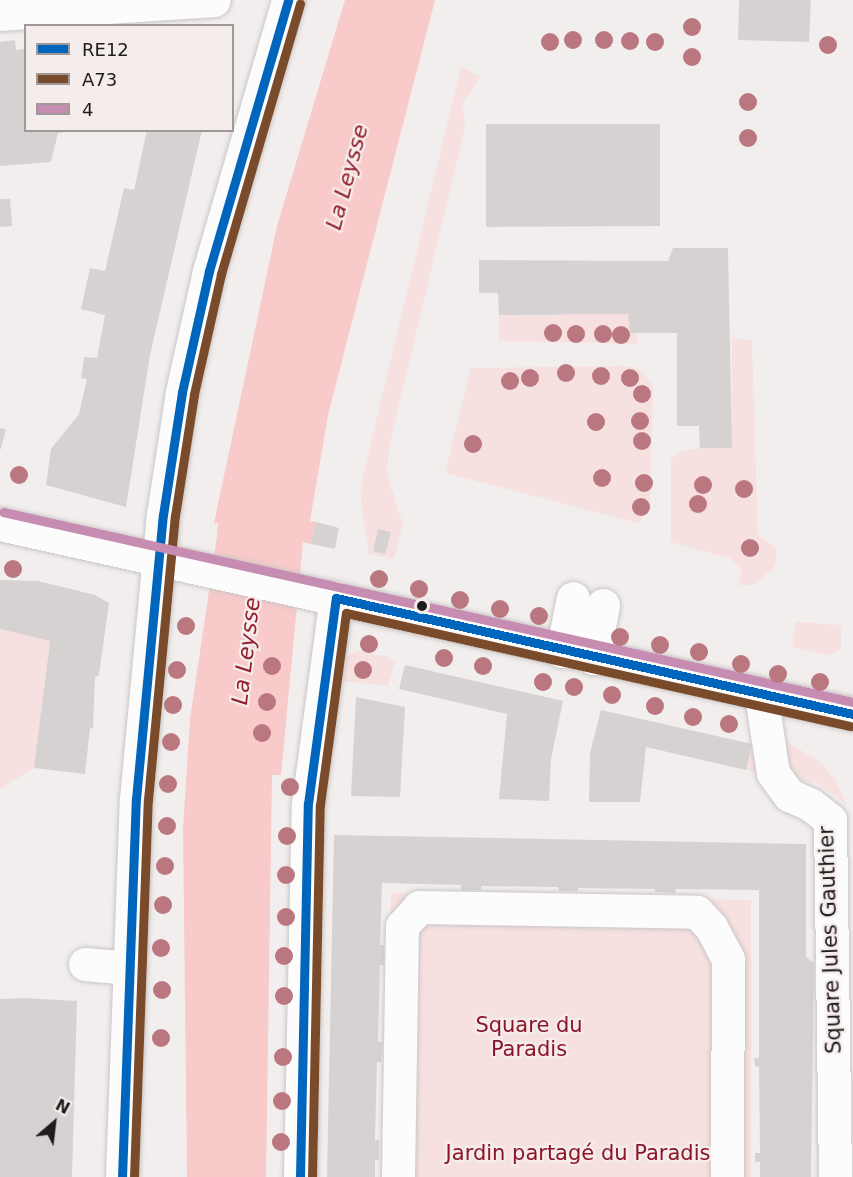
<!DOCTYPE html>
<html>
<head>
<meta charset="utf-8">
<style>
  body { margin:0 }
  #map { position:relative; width:853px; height:1177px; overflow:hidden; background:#f3eeee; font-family:"DejaVu Sans",sans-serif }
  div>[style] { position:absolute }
  .green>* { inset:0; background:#f7e0e0 }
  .water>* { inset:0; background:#f8cac9 }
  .building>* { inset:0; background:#d6d2d2 }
  .roads { filter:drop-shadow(0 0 2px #cac6c6) drop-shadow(0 0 2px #cac6c6) }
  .minor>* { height:33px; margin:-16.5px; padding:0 16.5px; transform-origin:16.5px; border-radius:16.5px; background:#fdfcfc }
  .major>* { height:33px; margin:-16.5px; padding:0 16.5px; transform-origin:16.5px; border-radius:16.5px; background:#fdfcfc }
  .bus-1>* { height:9px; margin:-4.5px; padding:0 4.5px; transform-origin:4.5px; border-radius:4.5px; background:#0065bd }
  .bus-2>* { height:9px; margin:-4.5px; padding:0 4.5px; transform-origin:4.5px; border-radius:4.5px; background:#7a4b2a }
  .bus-3>* { height:9px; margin:-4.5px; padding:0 4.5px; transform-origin:4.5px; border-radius:4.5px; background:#c68cb2 }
  .trees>* { width:18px; height:18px; margin:-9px; border-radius:50%; background:#ba7780 }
  .dots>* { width:16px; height:16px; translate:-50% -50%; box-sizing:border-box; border:3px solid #f5ecec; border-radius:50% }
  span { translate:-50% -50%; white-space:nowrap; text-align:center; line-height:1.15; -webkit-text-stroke:4.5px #f5ecec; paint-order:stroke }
  .street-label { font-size:21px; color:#1f1c1c }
  .park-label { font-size:21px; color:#8c1526 }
  .water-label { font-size:22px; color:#941f2d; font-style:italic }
  .legend { position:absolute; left:24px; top:24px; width:210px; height:108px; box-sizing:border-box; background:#f5ecec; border:2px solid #9f9999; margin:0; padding:8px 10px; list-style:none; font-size:18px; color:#1f1c1c }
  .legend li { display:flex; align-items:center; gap:12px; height:30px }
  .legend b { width:30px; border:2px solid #9f9999 }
  .north { position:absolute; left:24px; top:1093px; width:60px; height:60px; -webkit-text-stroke:4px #f5ecec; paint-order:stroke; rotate:28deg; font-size:16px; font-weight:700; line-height:24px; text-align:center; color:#1f1c1c }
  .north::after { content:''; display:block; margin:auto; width:21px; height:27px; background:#1f1c1c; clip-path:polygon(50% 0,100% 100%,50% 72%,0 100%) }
</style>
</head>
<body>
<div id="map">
  <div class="green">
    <div style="clip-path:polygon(461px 66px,480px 77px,462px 104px,465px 127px,389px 448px,387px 474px,403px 524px,394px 559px,369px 554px,361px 501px,362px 480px)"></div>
    <div style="clip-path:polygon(628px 314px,630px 333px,637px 334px,637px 344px,499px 341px,499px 315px)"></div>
    <div style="clip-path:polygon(732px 337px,752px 341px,758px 535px,775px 547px,777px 557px,774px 568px,754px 585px,739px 585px,741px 569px,732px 559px,671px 542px,671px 459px,680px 452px,700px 448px,732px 448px)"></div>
    <div style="clip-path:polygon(627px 366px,640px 370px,653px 385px,650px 507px,638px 523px,445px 473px,471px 368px)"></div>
    <div style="clip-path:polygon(796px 622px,841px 625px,841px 648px,829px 655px,792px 647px)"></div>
    <div style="clip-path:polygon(0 629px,50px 641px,34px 768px,0 789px)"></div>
    <div style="clip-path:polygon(358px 651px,389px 657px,395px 663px,388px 686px,341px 681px,348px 655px)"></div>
    <div style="clip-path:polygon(781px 738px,820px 762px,835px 779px,846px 804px,818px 783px,746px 770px,752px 744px)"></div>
    <div style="clip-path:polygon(391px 893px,751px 900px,751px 1177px,385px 1177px)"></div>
  </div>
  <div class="water">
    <div style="clip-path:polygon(345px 0,435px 0,328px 415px,310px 521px,316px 522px,311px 544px,303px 542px,281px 775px,272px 775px,266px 1177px,187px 1177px,183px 828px,190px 719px,217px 537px,218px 523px,214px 523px,277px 226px)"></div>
  </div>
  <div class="building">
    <div style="clip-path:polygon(739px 0,811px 0,809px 42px,738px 40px)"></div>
    <div style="clip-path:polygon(15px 40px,16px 50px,26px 49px,26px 130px,79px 130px,58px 133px,51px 162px,0 166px,0 42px)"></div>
    <div style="clip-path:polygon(486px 124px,660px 124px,660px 226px,486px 227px)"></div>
    <div style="clip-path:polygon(147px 130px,202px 130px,150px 355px,126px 507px,46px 485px,51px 449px,79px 414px,87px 379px,81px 378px,84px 357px,97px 358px,105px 315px,81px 309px,90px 268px,105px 271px,124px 188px,134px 190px)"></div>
    <div style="clip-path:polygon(0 199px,10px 199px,12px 226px,0 227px)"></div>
    <div style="clip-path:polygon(673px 248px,728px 248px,732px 448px,700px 448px,699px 426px,677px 426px,677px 333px,630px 333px,628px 314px,499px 315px,498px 293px,479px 293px,479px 260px,668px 261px)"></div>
    <div style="clip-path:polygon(0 428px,6px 429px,1px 449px,0 449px)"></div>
    <div style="clip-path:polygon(316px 522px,339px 528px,335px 549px,311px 544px)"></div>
    <div style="clip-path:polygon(378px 529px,391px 532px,385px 554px,373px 551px)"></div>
    <div style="clip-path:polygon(0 580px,38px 581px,95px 595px,109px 603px,99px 675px,95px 677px,93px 729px,90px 728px,85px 774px,34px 768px,50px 641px,0 629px)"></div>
    <div style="clip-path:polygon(405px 665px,563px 701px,551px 759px,549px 801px,499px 799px,507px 714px,399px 689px)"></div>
    <div style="clip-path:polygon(356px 697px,405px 707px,400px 797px,351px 796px)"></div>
    <div style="clip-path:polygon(601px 710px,752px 744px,746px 770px,646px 747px,640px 802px,589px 802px,590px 753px)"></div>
    <div style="clip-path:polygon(334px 835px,806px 844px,806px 957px,814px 963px,811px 1177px,760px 1177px,760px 1162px,755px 1162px,755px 1153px,760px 1153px,759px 1067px,755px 1066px,754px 1058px,759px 1058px,759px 890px,676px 889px,675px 893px,655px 892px,655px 889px,578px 888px,578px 891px,559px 891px,558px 887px,481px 886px,481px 890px,461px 890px,461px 885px,382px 883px,380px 945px,384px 945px,384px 965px,380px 965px,378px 1042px,382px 1042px,381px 1062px,377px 1062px,375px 1140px,379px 1140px,379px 1160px,375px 1160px,375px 1177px,327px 1177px)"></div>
    <div style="clip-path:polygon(22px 998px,77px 1001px,72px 1177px,0 1177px,0 999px)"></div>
  </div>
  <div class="roads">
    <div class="minor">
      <div style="left:0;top:14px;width:214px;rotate:-3.7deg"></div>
      <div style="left:562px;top:651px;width:54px;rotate:-78.3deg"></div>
      <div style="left:593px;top:658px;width:54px;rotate:-79.3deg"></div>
      <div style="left:761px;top:694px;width:80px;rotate:81.4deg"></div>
      <div style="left:773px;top:773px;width:27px;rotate:54deg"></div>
      <div style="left:789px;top:795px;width:24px;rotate:24deg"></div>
      <div style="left:811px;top:805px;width:24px;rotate:38deg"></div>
      <div style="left:830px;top:820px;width:357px;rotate:89.2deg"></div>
      <div style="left:85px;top:964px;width:44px;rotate:5.2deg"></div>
      <div style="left:398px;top:1177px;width:251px;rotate:-89.1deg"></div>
      <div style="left:402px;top:926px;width:25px;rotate:-48deg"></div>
      <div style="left:419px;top:907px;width:278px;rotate:1deg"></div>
      <div style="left:697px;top:912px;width:21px;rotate:47deg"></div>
      <div style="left:711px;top:927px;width:36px;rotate:62deg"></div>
      <div style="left:728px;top:959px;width:218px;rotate:90.3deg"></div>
    </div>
    <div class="major">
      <div style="left:0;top:524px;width:874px;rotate:12.56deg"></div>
      <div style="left:122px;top:1177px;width:378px;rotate:-87.9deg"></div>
      <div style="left:136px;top:799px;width:285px;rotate:-84.6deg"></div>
      <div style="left:163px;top:515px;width:124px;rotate:-81.2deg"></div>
      <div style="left:182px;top:392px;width:124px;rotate:-77.4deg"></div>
      <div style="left:209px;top:271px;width:282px;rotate:-73.7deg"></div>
      <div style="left:300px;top:1177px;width:373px;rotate:-88.8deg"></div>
      <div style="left:308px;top:804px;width:208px;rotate:-82.3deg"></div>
    </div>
  </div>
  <div class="bus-1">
    <div style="left:336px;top:598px;width:530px;rotate:12.65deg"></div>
    <div style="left:122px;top:1177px;width:378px;rotate:-87.9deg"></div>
    <div style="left:136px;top:799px;width:285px;rotate:-84.6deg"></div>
    <div style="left:163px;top:515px;width:124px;rotate:-81.2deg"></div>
    <div style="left:182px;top:392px;width:124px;rotate:-77.4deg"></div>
    <div style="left:209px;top:271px;width:282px;rotate:-73.7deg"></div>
    <div style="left:300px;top:1177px;width:373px;rotate:-88.8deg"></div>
    <div style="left:308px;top:804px;width:208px;rotate:-82.3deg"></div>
  </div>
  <div class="bus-2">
    <div style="left:134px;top:1177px;width:377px;rotate:-87.9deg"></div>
    <div style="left:148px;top:800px;width:285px;rotate:-84.6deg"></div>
    <div style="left:175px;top:516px;width:123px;rotate:-81.1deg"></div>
    <div style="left:194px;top:394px;width:123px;rotate:-77.3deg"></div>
    <div style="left:221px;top:274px;width:282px;rotate:-73.7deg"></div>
    <div style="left:312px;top:1177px;width:372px;rotate:-88.8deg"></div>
    <div style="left:320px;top:805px;width:194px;rotate:-82.3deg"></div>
    <div style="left:346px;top:613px;width:517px;rotate:12.64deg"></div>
  </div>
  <div class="bus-3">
    <div style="left:3px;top:512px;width:871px;rotate:12.6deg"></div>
  </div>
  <div class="trees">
    <div style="left:692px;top:27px"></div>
    <div style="left:573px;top:40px"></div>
    <div style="left:604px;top:40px"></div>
    <div style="left:630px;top:41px"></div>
    <div style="left:550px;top:42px"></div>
    <div style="left:655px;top:42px"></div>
    <div style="left:828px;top:45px"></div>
    <div style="left:692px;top:57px"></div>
    <div style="left:748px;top:102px"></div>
    <div style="left:748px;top:138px"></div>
    <div style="left:553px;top:333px"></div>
    <div style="left:576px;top:334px"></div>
    <div style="left:603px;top:334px"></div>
    <div style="left:621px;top:335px"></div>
    <div style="left:566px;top:373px"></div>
    <div style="left:601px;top:376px"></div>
    <div style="left:530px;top:378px"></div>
    <div style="left:630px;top:378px"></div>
    <div style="left:510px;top:381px"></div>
    <div style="left:642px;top:394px"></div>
    <div style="left:640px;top:421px"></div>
    <div style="left:596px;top:422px"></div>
    <div style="left:642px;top:441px"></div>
    <div style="left:473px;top:444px"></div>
    <div style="left:19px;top:475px"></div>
    <div style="left:602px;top:478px"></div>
    <div style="left:644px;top:483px"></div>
    <div style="left:703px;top:485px"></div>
    <div style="left:744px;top:489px"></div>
    <div style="left:698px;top:504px"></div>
    <div style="left:641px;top:507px"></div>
    <div style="left:750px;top:548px"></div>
    <div style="left:13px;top:569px"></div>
    <div style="left:379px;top:579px"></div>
    <div style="left:419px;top:589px"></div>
    <div style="left:460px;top:600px"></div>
    <div style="left:500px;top:609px"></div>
    <div style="left:539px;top:616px"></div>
    <div style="left:186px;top:626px"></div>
    <div style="left:620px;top:637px"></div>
    <div style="left:369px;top:644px"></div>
    <div style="left:660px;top:645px"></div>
    <div style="left:699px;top:652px"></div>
    <div style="left:444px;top:658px"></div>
    <div style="left:741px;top:664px"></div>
    <div style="left:272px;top:666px"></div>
    <div style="left:483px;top:666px"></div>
    <div style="left:177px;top:670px"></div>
    <div style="left:363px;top:670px"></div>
    <div style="left:778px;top:674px"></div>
    <div style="left:543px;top:682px"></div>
    <div style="left:820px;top:682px"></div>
    <div style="left:574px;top:687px"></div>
    <div style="left:612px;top:695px"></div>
    <div style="left:267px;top:702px"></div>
    <div style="left:173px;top:705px"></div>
    <div style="left:655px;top:706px"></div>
    <div style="left:693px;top:717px"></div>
    <div style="left:729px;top:724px"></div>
    <div style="left:262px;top:733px"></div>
    <div style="left:171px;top:742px"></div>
    <div style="left:168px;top:784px"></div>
    <div style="left:290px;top:787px"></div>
    <div style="left:167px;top:826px"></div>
    <div style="left:287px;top:836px"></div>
    <div style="left:165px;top:866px"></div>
    <div style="left:286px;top:875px"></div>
    <div style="left:163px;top:905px"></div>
    <div style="left:286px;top:917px"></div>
    <div style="left:161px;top:948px"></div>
    <div style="left:284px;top:956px"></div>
    <div style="left:162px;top:990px"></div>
    <div style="left:284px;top:996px"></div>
    <div style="left:161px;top:1038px"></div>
    <div style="left:283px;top:1057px"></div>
    <div style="left:282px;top:1101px"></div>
    <div style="left:281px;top:1142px"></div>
  </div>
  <div class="dots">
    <div style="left:422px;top:606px;background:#1f1c1c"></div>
  </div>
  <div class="street-label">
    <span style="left:830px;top:940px;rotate:-92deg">Square Jules Gauthier</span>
  </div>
  <div class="park-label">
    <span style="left:529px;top:1037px">Square du<br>Paradis</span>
    <span style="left:578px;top:1153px">Jardin partagé du Paradis</span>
  </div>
  <div class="water-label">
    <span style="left:347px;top:177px;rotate:-75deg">La Leysse</span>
    <span style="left:246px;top:651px;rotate:-83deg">La Leysse</span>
  </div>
  <ul class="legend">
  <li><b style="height:8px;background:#0065bd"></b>RE12</li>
  <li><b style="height:8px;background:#7a4b2a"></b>A73</li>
  <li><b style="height:8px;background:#c68cb2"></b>4</li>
  </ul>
  <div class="north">N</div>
</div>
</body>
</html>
